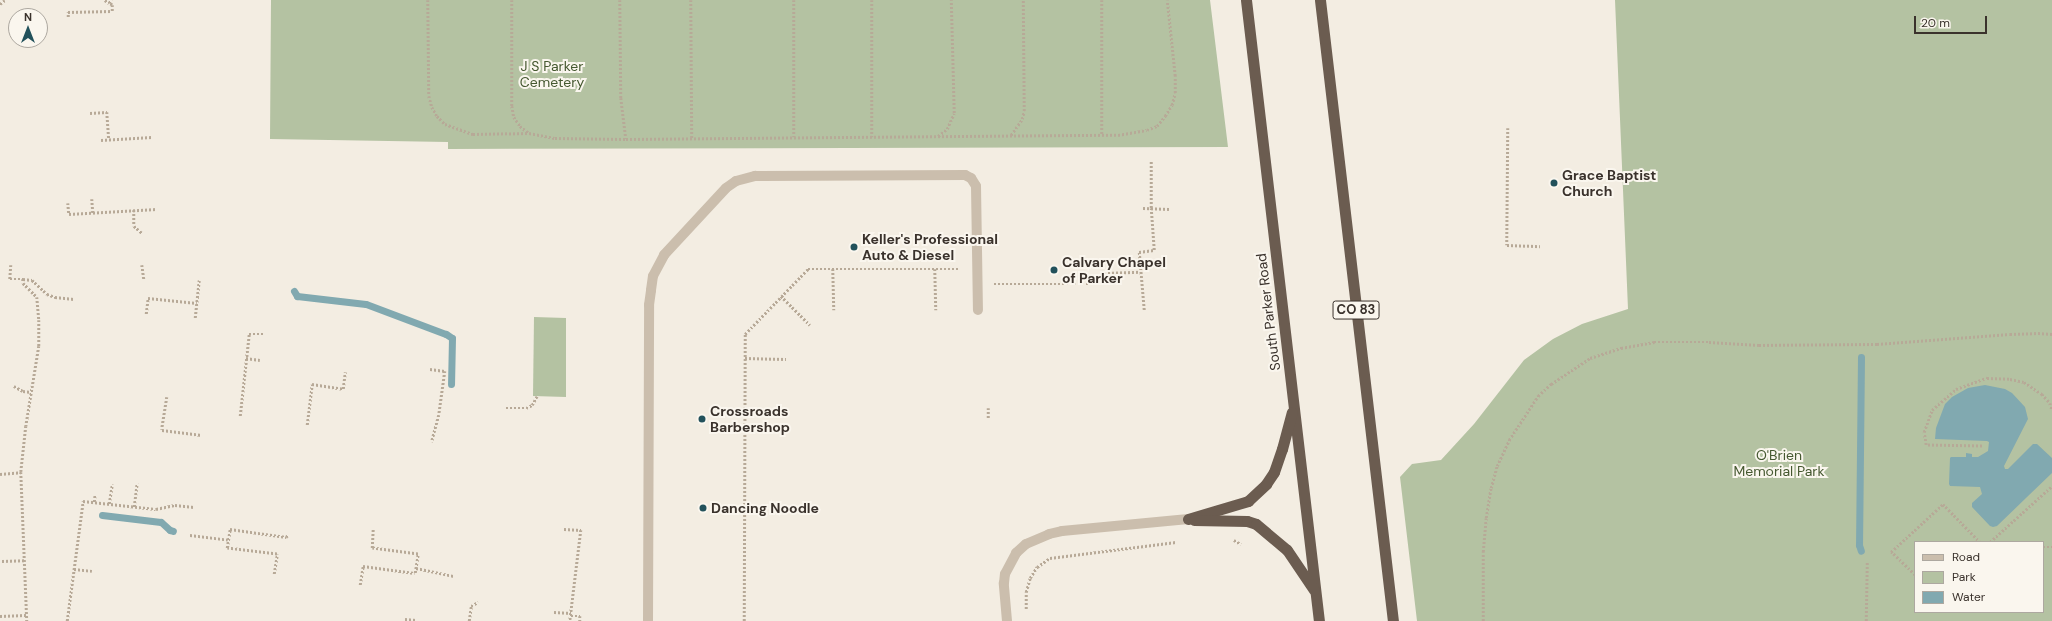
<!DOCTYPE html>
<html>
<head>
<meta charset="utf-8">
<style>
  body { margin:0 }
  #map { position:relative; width:2052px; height:621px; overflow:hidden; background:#f3ede2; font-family:"DM Sans",sans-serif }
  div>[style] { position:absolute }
  .green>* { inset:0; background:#b4c2a2 }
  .water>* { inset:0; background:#81a9b0 }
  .stream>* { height:7px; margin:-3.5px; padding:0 3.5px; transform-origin:3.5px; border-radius:3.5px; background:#81a9b0 }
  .path>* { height:2.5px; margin-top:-1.25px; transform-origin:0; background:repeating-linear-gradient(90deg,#b7a997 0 2px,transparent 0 4px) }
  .service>* { height:10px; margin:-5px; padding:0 5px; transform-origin:5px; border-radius:5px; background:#cbbead }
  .minor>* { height:10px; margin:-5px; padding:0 5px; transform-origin:5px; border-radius:5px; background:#cbbead }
  .trunk>* { height:11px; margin:-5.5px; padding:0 5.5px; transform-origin:5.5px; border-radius:5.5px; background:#6b5c50 }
  .dots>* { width:11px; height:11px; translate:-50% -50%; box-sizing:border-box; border:2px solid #faf6ee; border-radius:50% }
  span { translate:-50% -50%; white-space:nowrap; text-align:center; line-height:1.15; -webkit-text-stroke:4px #faf6ee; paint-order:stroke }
  .shield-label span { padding:1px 3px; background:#faf6ee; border:1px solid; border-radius:3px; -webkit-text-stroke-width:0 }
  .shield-label { font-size:13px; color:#3a322c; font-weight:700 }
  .park-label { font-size:14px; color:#455830 }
  .poi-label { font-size:14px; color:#3a322c; font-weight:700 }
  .left { translate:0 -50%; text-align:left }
  .street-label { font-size:14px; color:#3a322c }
  .legend { position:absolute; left:1914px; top:541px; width:130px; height:72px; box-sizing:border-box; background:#faf6ee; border:1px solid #ada8a0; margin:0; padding:5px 7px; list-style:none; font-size:12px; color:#3a322c }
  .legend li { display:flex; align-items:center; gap:8px; height:20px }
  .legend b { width:20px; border:1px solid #ada8a0 }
  .north { position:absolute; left:8px; top:8px; width:40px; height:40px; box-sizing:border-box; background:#faf6ee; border:1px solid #ada8a0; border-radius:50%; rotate:0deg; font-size:11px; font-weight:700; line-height:16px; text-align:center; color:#3a322c }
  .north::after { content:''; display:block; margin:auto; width:14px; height:18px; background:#22515b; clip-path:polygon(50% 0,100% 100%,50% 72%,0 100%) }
  .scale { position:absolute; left:1914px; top:16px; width:73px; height:18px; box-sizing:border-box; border:2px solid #3a322c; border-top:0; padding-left:5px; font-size:12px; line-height:14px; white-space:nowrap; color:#3a322c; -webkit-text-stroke:3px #faf6ee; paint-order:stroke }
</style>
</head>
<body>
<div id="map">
  <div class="green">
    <div style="clip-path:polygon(271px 0,1210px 0,1228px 147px,448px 149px,448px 142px,270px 139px)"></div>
    <div style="clip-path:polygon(evenodd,1615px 0,2052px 0,2052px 621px,1417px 621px,1400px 477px,1412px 464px,1441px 460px,1474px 424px,1524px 360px,1553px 339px,1582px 324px,1628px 309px,1615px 0,1915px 542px,2043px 542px,2043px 612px,1915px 612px,1915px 542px)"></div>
    <div style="clip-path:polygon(534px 317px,566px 318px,566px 397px,533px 396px)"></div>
  </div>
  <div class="water">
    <div style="clip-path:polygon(1985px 385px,2005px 389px,2012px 393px,2025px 407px,2028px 419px,2004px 466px,2005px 469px,2008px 469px,2033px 444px,2037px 444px,2052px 458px,2052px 473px,1997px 526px,1993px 527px,1990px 526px,1972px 507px,1972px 503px,1982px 494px,1980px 487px,1950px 486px,1949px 484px,1950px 458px,1951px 457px,1966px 457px,1966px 453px,1972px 454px,1972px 457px,1978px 457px,1988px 451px,1989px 442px,1987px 441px,1935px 439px,1936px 428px,1945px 404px,1952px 397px,1968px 388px)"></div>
  </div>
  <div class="stream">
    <div style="left:294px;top:291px;width:6px;rotate:59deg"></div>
    <div style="left:297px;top:296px;width:69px;rotate:6.6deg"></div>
    <div style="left:366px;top:304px;width:85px;rotate:20.6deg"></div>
    <div style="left:446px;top:334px;width:7px;rotate:34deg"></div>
    <div style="left:452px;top:338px;width:46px;rotate:91.2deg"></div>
    <div style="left:1861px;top:357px;width:188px;rotate:90.6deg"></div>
    <div style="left:1859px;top:545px;width:6px;rotate:72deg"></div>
    <div style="left:102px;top:515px;width:59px;rotate:6.8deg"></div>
    <div style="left:161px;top:522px;width:12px;rotate:42deg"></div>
    <div style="left:170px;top:530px;width:3px;rotate:18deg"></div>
  </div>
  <div class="path">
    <div style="left:105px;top:0;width:5px;rotate:37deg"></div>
    <div style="left:109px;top:3px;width:4px;rotate:-56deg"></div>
    <div style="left:428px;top:0;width:96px;rotate:89.4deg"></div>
    <div style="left:429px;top:96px;width:11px;rotate:75deg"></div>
    <div style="left:432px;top:107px;width:10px;rotate:61deg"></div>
    <div style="left:437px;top:116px;width:11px;rotate:45deg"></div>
    <div style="left:445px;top:124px;width:30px;rotate:20deg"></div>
    <div style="left:473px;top:134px;width:56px;rotate:-1deg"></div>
    <div style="left:512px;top:0;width:106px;rotate:90deg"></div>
    <div style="left:512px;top:106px;width:11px;rotate:80deg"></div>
    <div style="left:514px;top:117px;width:11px;rotate:56deg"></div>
    <div style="left:520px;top:126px;width:11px;rotate:38deg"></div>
    <div style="left:529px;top:133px;width:26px;rotate:11deg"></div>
    <div style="left:555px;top:138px;width:71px;rotate:0.8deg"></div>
    <div style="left:626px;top:139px;width:492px;rotate:-0.5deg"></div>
    <div style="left:1118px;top:135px;width:29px;rotate:-10deg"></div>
    <div style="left:1147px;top:130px;width:11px;rotate:-22deg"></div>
    <div style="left:1157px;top:126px;width:13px;rotate:-51deg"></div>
    <div style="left:1165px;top:116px;width:13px;rotate:-58deg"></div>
    <div style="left:1172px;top:105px;width:12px;rotate:-76deg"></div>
    <div style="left:1175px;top:93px;width:17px;rotate:-90deg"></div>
    <div style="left:1175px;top:76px;width:76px;rotate:-96deg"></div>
    <div style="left:620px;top:0;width:98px;rotate:89.4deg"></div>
    <div style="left:621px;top:98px;width:41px;rotate:83deg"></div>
    <div style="left:691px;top:0;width:138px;rotate:89.6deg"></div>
    <div style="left:794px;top:0;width:137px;rotate:90deg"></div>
    <div style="left:872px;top:0;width:137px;rotate:90deg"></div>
    <div style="left:1102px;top:0;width:135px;rotate:90deg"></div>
    <div style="left:0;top:4px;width:6px;rotate:-39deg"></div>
    <div style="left:68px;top:17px;width:5px;rotate:-90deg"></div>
    <div style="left:68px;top:12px;width:44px;rotate:-1.3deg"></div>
    <div style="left:112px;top:11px;width:6px;rotate:-90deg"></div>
    <div style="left:112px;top:5px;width:4px;rotate:-146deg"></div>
    <div style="left:90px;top:113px;width:17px;rotate:-3deg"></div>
    <div style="left:107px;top:112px;width:27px;rotate:86deg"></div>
    <div style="left:1508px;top:128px;width:117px;rotate:90.5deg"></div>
    <div style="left:1507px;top:245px;width:33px;rotate:2deg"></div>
    <div style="left:1011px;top:135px;width:19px;rotate:-55deg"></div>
    <div style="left:1022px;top:119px;width:8px;rotate:-76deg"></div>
    <div style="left:1024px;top:111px;width:111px;rotate:-90.5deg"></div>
    <div style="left:938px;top:136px;width:11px;rotate:-38deg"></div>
    <div style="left:947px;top:129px;width:17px;rotate:-66deg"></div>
    <div style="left:954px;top:113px;width:113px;rotate:-91.5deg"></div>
    <div style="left:101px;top:140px;width:51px;rotate:-3.4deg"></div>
    <div style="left:92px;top:199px;width:14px;rotate:86deg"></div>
    <div style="left:68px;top:203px;width:11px;rotate:85deg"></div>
    <div style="left:69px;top:214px;width:88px;rotate:-3.3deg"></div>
    <div style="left:1143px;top:208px;width:26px;rotate:2deg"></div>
    <div style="left:134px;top:210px;width:16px;rotate:90deg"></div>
    <div style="left:134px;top:226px;width:11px;rotate:41deg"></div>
    <div style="left:11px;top:265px;width:14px;rotate:94deg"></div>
    <div style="left:10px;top:279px;width:13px"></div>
    <div style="left:23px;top:279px;width:4px;rotate:90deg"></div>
    <div style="left:23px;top:283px;width:20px;rotate:45deg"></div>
    <div style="left:37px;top:297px;width:23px;rotate:85deg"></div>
    <div style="left:39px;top:320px;width:26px;rotate:90deg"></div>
    <div style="left:39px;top:346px;width:81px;rotate:99.2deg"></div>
    <div style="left:26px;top:426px;width:46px;rotate:96.2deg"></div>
    <div style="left:21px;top:472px;width:149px;rotate:87.7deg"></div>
    <div style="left:142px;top:265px;width:14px;rotate:82deg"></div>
    <div style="left:833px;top:269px;width:41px;rotate:88.6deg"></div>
    <div style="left:935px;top:269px;width:41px;rotate:88.6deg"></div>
    <div style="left:23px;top:279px;width:9px;rotate:6deg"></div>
    <div style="left:32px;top:280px;width:21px;rotate:43deg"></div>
    <div style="left:47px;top:294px;width:9px;rotate:21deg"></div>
    <div style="left:55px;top:297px;width:19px;rotate:6deg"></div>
    <div style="left:994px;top:284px;width:110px"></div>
    <div style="left:1104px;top:284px;width:11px;rotate:-90deg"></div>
    <div style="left:1104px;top:273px;width:36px;rotate:-2deg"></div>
    <div style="left:781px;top:296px;width:41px;rotate:45deg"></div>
    <div style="left:1144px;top:310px;width:58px;rotate:-94.9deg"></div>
    <div style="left:1139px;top:252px;width:15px;rotate:-8deg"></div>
    <div style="left:1154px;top:250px;width:42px;rotate:-94.1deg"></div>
    <div style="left:1151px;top:208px;width:47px;rotate:-90deg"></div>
    <div style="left:146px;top:314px;width:16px;rotate:-83deg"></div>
    <div style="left:148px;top:298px;width:49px;rotate:5.8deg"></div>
    <div style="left:195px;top:318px;width:38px;rotate:-84deg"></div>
    <div style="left:246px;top:358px;width:14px;rotate:8deg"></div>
    <div style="left:745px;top:358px;width:41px;rotate:1.4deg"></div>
    <div style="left:430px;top:369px;width:15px;rotate:8deg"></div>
    <div style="left:445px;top:371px;width:44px;rotate:97.8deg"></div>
    <div style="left:439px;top:415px;width:28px;rotate:105deg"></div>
    <div style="left:14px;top:386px;width:10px;rotate:29deg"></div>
    <div style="left:23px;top:391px;width:8px;rotate:7deg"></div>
    <div style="left:167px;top:397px;width:33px;rotate:99deg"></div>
    <div style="left:162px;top:430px;width:40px;rotate:7.1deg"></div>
    <div style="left:506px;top:408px;width:20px"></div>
    <div style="left:526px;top:408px;width:7px;rotate:-27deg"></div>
    <div style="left:532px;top:405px;width:10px;rotate:-61deg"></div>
    <div style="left:240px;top:416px;width:82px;rotate:-83.7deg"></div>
    <div style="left:249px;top:334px;width:14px"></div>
    <div style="left:988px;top:418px;width:10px;rotate:-90deg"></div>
    <div style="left:307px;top:425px;width:41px;rotate:-83deg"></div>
    <div style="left:312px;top:384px;width:31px;rotate:9deg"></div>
    <div style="left:343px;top:389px;width:17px;rotate:-83deg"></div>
    <div style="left:1982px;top:446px;width:56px;rotate:-179deg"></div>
    <div style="left:1926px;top:445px;width:13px;rotate:-99deg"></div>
    <div style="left:1924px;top:432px;width:23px;rotate:-70deg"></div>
    <div style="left:1932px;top:410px;width:32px;rotate:-41deg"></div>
    <div style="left:1956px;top:389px;width:33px;rotate:-20deg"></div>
    <div style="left:1987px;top:378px;width:23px;rotate:2deg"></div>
    <div style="left:2010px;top:379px;width:14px;rotate:12deg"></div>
    <div style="left:2024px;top:382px;width:22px;rotate:34deg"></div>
    <div style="left:2042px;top:394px;width:12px;rotate:48deg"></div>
    <div style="left:2050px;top:403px;width:7px;rotate:74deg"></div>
    <div style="left:0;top:474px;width:21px;rotate:-5deg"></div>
    <div style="left:94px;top:502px;width:8px;rotate:-83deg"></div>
    <div style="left:109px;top:504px;width:20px;rotate:-81deg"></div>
    <div style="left:134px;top:507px;width:24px;rotate:-83deg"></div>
    <div style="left:564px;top:529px;width:17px;rotate:3deg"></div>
    <div style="left:581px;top:530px;width:92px;rotate:96.9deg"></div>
    <div style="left:190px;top:535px;width:38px;rotate:7deg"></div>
    <div style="left:1234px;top:540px;width:8px;rotate:30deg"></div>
    <div style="left:1990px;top:542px;width:84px;rotate:-42.1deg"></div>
    <div style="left:2043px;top:547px;width:9px"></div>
    <div style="left:2px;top:561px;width:23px;rotate:-2deg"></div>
    <div style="left:416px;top:568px;width:39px;rotate:12deg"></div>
    <div style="left:74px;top:569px;width:18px;rotate:6deg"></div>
    <div style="left:274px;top:574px;width:20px;rotate:-81deg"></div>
    <div style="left:277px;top:554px;width:50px;rotate:-173.2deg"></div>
    <div style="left:227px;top:548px;width:19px;rotate:-81deg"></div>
    <div style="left:230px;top:529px;width:57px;rotate:8.1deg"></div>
    <div style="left:286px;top:537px;width:3px;rotate:-45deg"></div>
    <div style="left:1915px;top:575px;width:33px;rotate:-136deg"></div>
    <div style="left:1891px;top:552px;width:71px;rotate:-42.7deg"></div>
    <div style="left:1943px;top:504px;width:53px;rotate:45.8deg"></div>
    <div style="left:360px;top:585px;width:19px;rotate:-81deg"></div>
    <div style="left:363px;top:566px;width:52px;rotate:7.7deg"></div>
    <div style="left:415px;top:573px;width:19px;rotate:-81deg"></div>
    <div style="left:418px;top:554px;width:46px;rotate:-172.6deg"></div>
    <div style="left:372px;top:548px;width:19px;rotate:-87deg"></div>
    <div style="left:1026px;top:609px;width:17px;rotate:-90deg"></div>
    <div style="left:1026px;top:592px;width:15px;rotate:-74deg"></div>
    <div style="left:1030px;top:578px;width:13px;rotate:-58deg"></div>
    <div style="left:1037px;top:567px;width:16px;rotate:-35deg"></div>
    <div style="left:1050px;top:558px;width:127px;rotate:-7.2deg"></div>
    <div style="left:554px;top:612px;width:17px;rotate:3deg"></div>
    <div style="left:0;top:616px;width:26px;rotate:-2deg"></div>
    <div style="left:571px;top:616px;width:9px"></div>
    <div style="left:580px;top:616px;width:5px;rotate:90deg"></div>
    <div style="left:405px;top:619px;width:11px;rotate:5deg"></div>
    <div style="left:67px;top:621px;width:121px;rotate:-82.4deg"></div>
    <div style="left:83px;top:501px;width:73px;rotate:6.3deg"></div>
    <div style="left:156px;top:509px;width:19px;rotate:-12deg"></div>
    <div style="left:175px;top:505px;width:19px;rotate:6deg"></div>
    <div style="left:469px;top:621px;width:15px;rotate:-82deg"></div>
    <div style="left:471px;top:606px;width:8px;rotate:-30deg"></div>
    <div style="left:744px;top:621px;width:287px;rotate:-89.8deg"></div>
    <div style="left:745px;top:334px;width:91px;rotate:-45.9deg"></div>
    <div style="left:808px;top:269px;width:152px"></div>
    <div style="left:1483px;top:621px;width:69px;rotate:-90deg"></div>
    <div style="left:1483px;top:552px;width:34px;rotate:-85deg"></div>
    <div style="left:1486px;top:518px;width:30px;rotate:-81deg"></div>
    <div style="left:1491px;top:488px;width:23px;rotate:-75deg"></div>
    <div style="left:1497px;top:466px;width:29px;rotate:-65deg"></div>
    <div style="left:1509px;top:440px;width:53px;rotate:-56.6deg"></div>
    <div style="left:1538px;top:396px;width:18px;rotate:-43deg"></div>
    <div style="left:1551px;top:384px;width:47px;rotate:-33.7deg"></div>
    <div style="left:1590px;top:358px;width:33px;rotate:-18deg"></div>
    <div style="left:1621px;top:348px;width:34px;rotate:-10deg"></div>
    <div style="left:1654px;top:342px;width:55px"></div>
    <div style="left:1709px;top:342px;width:50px;rotate:3.4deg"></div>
    <div style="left:1759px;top:345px;width:118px;rotate:-0.5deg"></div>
    <div style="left:1877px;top:344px;width:133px;rotate:-4.3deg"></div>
    <div style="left:2010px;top:334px;width:28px;rotate:-2deg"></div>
    <div style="left:2038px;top:333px;width:14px;rotate:4deg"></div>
    <div style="left:1866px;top:621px;width:60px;rotate:-89deg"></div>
  </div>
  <div class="service">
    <div style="left:648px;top:621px;width:316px;rotate:-89.8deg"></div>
    <div style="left:649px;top:305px;width:15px;rotate:-82deg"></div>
    <div style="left:651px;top:290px;width:14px;rotate:-82deg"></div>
    <div style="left:653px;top:276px;width:24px;rotate:-62deg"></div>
    <div style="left:664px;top:255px;width:91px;rotate:-47.2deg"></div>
    <div style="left:726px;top:188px;width:12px;rotate:-35deg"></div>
    <div style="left:736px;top:181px;width:20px;rotate:-15deg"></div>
    <div style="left:755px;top:176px;width:210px;rotate:-0.3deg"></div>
    <div style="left:965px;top:175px;width:7px;rotate:27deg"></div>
    <div style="left:971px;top:178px;width:9px;rotate:58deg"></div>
    <div style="left:976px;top:186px;width:124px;rotate:89.1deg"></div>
  </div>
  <div class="minor">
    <div style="left:1007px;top:621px;width:38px;rotate:-95deg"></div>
    <div style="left:1004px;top:583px;width:9px;rotate:-84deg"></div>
    <div style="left:1005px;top:574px;width:24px;rotate:-62deg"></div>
    <div style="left:1016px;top:553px;width:13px;rotate:-42deg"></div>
    <div style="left:1026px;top:544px;width:25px;rotate:-23deg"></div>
    <div style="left:1049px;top:534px;width:13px;rotate:-13deg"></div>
    <div style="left:1062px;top:531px;width:127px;rotate:-5.4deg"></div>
  </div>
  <div class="trunk">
    <div style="left:1246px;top:0;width:625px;rotate:83.3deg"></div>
    <div style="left:1320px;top:0;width:625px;rotate:83.3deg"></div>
    <div style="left:1188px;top:519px;width:63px;rotate:-16.7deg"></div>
    <div style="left:1248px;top:501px;width:25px;rotate:-43deg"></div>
    <div style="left:1266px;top:484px;width:14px;rotate:-56deg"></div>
    <div style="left:1274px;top:472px;width:24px;rotate:-71deg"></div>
    <div style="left:1282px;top:449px;width:38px;rotate:-75deg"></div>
    <div style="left:1194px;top:520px;width:53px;rotate:1.1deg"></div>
    <div style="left:1247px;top:521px;width:9px;rotate:18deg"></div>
    <div style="left:1256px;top:524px;width:40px;rotate:40deg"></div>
    <div style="left:1287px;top:550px;width:48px;rotate:56deg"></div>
  </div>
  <div class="dots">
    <div style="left:1554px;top:183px;background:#22515b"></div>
    <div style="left:854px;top:247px;background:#22515b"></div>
    <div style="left:1054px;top:270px;background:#22515b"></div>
    <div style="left:702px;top:419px;background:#22515b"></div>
    <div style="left:703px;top:508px;background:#22515b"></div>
  </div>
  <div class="shield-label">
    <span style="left:1356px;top:310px">CO 83</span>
  </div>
  <div class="park-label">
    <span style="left:552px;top:74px">J S Parker<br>Cemetery</span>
    <span style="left:1779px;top:463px">O'Brien<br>Memorial Park</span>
  </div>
  <div class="poi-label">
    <span class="left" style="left:1562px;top:183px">Grace Baptist<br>Church</span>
    <span class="left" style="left:862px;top:247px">Keller's Professional<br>Auto &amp; Diesel</span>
    <span class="left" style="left:1062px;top:270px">Calvary Chapel<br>of Parker</span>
    <span class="left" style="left:710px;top:419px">Crossroads<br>Barbershop</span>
    <span class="left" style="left:711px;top:508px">Dancing Noodle</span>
  </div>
  <div class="street-label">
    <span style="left:1268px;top:312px;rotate:-97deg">South Parker Road</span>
  </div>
  <ul class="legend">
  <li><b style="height:5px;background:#cbbead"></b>Road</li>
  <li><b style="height:11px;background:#b4c2a2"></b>Park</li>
  <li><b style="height:11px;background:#81a9b0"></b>Water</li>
  </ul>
  <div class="north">N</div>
  <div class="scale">20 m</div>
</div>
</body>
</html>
